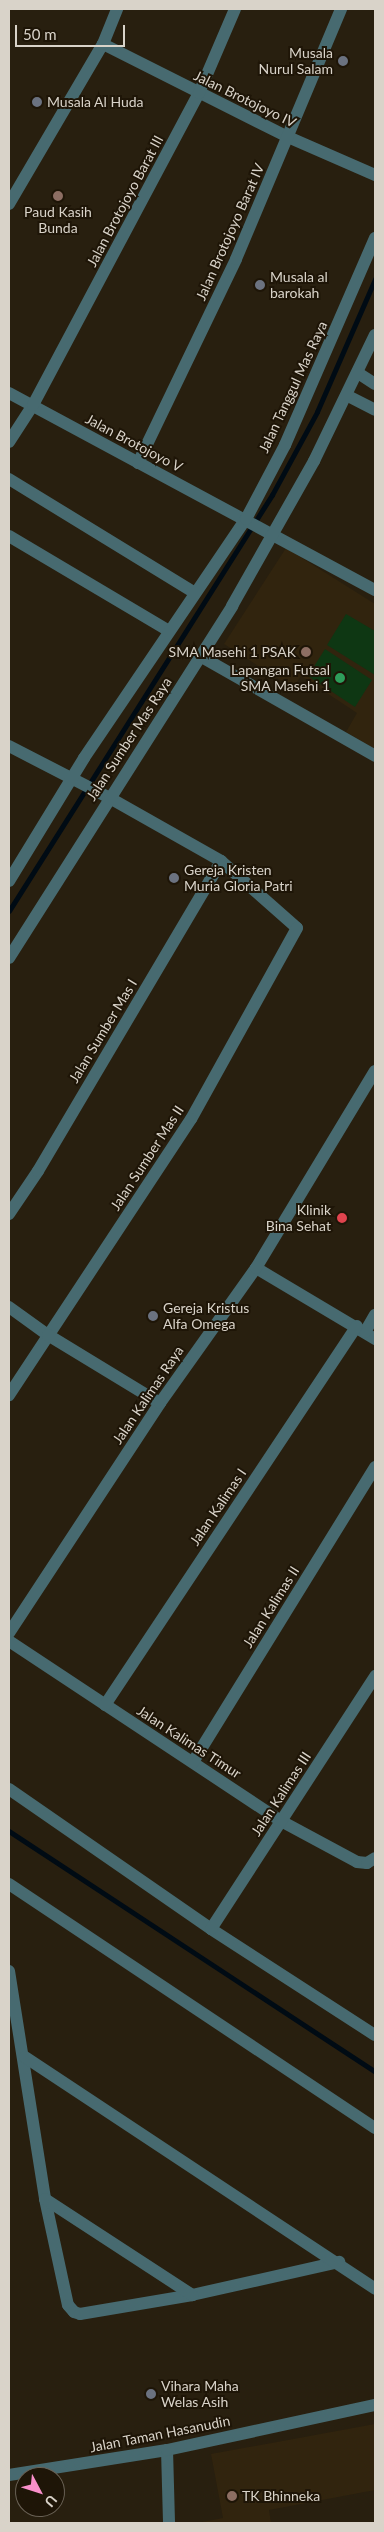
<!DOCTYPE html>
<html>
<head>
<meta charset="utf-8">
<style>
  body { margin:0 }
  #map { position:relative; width:384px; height:2532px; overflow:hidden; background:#281f0f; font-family:Lato,sans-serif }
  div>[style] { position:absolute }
  .built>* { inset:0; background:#31240e }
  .green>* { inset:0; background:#0e3713 }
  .stream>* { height:4.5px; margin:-2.25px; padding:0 2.25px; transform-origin:2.25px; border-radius:2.25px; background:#000b14 }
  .minor>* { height:12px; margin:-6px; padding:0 6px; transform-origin:6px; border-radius:6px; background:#476a70 }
  .dots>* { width:14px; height:14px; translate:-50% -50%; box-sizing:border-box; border:2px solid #1e1507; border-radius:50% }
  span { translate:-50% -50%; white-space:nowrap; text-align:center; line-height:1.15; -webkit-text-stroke:4px #1e1507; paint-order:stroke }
  .poi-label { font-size:14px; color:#d9d3c9 }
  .right { translate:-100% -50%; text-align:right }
  .left { translate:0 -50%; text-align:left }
  .street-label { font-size:14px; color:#d9d3c9 }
  .frame { position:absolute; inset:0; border:10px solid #d9d3c9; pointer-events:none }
  .north { position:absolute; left:15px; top:2467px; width:50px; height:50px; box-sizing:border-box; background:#1e1507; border:1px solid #696155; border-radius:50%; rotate:130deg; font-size:14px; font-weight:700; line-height:20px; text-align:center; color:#d9d3c9 }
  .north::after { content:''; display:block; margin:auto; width:18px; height:22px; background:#f98fca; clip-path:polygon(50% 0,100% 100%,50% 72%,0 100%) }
  .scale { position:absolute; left:15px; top:25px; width:110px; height:22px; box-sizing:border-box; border:2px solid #d9d3c9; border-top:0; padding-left:6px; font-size:15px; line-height:18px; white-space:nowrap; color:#d9d3c9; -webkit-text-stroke:4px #1e1507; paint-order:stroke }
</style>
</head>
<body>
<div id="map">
  <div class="built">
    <div style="clip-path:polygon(286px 548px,375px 604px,375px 749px,346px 732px,357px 713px,301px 676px,293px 688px,224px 644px)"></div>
    <div style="clip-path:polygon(375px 2424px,375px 2490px,269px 2510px,271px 2523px,197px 2523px,223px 2518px,211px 2454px)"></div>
  </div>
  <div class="green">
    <div style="clip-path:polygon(346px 614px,375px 631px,375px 675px,327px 645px)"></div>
    <div style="clip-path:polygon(325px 649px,372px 680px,355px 707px,308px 676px)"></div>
  </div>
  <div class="stream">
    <div style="left:9px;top:911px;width:492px;rotate:-57.7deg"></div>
    <div style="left:272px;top:495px;width:94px;rotate:-61.5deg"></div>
    <div style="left:317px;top:412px;width:145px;rotate:-66.4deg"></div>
    <div style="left:9px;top:1831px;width:438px;rotate:33.3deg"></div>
  </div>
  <div class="minor">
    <div style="left:103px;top:44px;width:207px;rotate:26.7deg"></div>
    <div style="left:288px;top:137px;width:95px;rotate:23.6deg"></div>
    <div style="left:9px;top:204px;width:186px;rotate:-59.6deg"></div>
    <div style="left:103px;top:44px;width:38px;rotate:-68deg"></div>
    <div style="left:358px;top:373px;width:20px;rotate:33deg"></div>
    <div style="left:9px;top:393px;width:416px;rotate:28.3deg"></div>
    <div style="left:348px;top:396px;width:30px;rotate:27deg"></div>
    <div style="left:9px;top:442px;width:44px;rotate:-57deg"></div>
    <div style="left:33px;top:405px;width:353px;rotate:-62deg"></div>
    <div style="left:199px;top:93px;width:91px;rotate:-66.8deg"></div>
    <div style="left:138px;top:463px;width:226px;rotate:-64.3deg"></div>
    <div style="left:236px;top:259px;width:271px;rotate:-67.2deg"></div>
    <div style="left:9px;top:479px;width:218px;rotate:31.5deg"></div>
    <div style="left:9px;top:536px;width:186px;rotate:30.7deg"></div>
    <div style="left:200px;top:656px;width:202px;rotate:29.7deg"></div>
    <div style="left:9px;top:746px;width:111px;rotate:27.3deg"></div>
    <div style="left:108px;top:797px;width:130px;rotate:29.5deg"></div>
    <div style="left:221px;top:861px;width:101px;rotate:41.4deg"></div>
    <div style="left:297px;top:928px;width:218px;rotate:119deg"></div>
    <div style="left:191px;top:1119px;width:331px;rotate:123.4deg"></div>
    <div style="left:9px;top:881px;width:144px;rotate:-58.6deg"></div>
    <div style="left:84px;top:758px;width:289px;rotate:-55.9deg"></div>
    <div style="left:246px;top:519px;width:84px;rotate:-62.2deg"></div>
    <div style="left:285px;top:445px;width:226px;rotate:-66.5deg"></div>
    <div style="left:9px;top:958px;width:417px;rotate:-57.6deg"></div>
    <div style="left:232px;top:606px;width:167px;rotate:-60.5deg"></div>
    <div style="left:314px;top:461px;width:140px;rotate:-64.2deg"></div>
    <div style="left:9px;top:1214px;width:52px;rotate:-56deg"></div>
    <div style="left:38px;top:1171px;width:360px;rotate:-59.4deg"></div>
    <div style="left:256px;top:1268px;width:139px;rotate:30.8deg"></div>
    <div style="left:9px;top:1307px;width:48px;rotate:35.7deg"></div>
    <div style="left:48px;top:1335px;width:131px;rotate:31.3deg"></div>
    <div style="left:365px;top:1332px;width:20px;rotate:-60deg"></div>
    <div style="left:9px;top:1633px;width:275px;rotate:-56.7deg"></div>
    <div style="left:160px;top:1403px;width:166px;rotate:-54.6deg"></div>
    <div style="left:256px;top:1268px;width:230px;rotate:-58.9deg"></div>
    <div style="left:9px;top:1641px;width:326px;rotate:33.5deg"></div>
    <div style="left:281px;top:1821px;width:86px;rotate:28.3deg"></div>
    <div style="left:357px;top:1862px;width:10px;rotate:6deg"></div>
    <div style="left:367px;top:1863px;width:9px;rotate:-32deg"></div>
    <div style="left:105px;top:1705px;width:455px;rotate:-56.4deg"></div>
    <div style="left:193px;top:1762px;width:347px;rotate:-58.3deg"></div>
    <div style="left:9px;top:1789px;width:246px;rotate:34.7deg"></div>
    <div style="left:211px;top:1929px;width:195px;rotate:32.9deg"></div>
    <div style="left:9px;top:1884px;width:440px;rotate:33.7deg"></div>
    <div style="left:211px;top:1929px;width:302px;rotate:-57deg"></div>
    <div style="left:9px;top:1971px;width:231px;rotate:81deg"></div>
    <div style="left:45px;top:2199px;width:108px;rotate:77.8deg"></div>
    <div style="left:68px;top:2305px;width:9px;rotate:49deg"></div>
    <div style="left:74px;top:2312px;width:6px;rotate:18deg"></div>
    <div style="left:80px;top:2314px;width:114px;rotate:-9.6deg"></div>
    <div style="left:192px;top:2295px;width:151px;rotate:-12.7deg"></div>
    <div style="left:25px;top:2057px;width:420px;rotate:33.5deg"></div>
    <div style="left:45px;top:2199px;width:176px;rotate:33.1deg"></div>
    <div style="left:167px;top:2450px;width:73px;rotate:88.4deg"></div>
    <div style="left:9px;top:2475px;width:160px;rotate:-9deg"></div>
    <div style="left:167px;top:2450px;width:213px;rotate:-12.2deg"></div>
  </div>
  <div class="dots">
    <div style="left:343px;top:61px;background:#6b7280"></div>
    <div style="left:37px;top:102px;background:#6b7280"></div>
    <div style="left:58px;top:196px;background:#8d6e63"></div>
    <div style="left:260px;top:285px;background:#6b7280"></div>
    <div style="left:306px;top:652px;background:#8d6e63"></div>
    <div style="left:340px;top:678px;background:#2e9e5b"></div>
    <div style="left:174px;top:878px;background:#6b7280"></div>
    <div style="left:342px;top:1218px;background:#e0444e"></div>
    <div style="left:153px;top:1316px;background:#6b7280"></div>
    <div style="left:151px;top:2394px;background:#6b7280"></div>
    <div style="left:232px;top:2496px;background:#8d6e63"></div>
  </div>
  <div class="poi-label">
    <span class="right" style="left:333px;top:61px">Musala<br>Nurul Salam</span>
    <span class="left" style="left:47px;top:102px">Musala Al Huda</span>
    <span style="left:58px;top:220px">Paud Kasih<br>Bunda</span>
    <span class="left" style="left:270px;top:285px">Musala al<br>barokah</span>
    <span class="right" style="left:296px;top:652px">SMA Masehi 1 PSAK</span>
    <span class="right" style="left:330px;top:678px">Lapangan Futsal<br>SMA Masehi 1</span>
    <span class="left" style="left:184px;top:878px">Gereja Kristen<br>Muria Gloria Patri</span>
    <span class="right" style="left:331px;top:1218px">Klinik<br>Bina Sehat</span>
    <span class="left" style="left:163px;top:1316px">Gereja Kristus<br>Alfa Omega</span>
    <span class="left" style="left:161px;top:2394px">Vihara Maha<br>Welas Asih</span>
    <span class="left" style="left:242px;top:2496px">TK Bhinneka</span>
  </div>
  <div class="street-label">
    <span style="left:245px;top:99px;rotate:26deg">Jalan Brotojoyo IV</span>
    <span style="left:125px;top:201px;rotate:-62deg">Jalan Brotojoyo Barat III</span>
    <span style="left:230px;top:232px;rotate:-66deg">Jalan Brotojoyo Barat IV</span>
    <span style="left:293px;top:387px;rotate:-65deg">Jalan Tanggul Mas Raya</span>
    <span style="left:134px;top:443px;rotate:28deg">Jalan Brotojoyo V</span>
    <span style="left:129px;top:739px;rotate:-57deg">Jalan Sumber Mas Raya</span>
    <span style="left:103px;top:1031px;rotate:-59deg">Jalan Sumber Mas I</span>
    <span style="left:147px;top:1158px;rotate:-57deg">Jalan Sumber Mas II</span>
    <span style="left:148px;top:1395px;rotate:-56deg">Jalan Kalimas Raya</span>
    <span style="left:218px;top:1507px;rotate:-56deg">Jalan Kalimas I</span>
    <span style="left:271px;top:1607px;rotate:-58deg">Jalan Kalimas II</span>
    <span style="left:189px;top:1742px;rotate:33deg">Jalan Kalimas Timur</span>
    <span style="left:281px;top:1794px;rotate:-57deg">Jalan Kalimas III</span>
    <span style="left:160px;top:2434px;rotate:-11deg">Jalan Taman Hasanudin</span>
  </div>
  <div class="frame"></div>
  <div class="north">U</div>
  <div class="scale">50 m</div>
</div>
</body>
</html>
